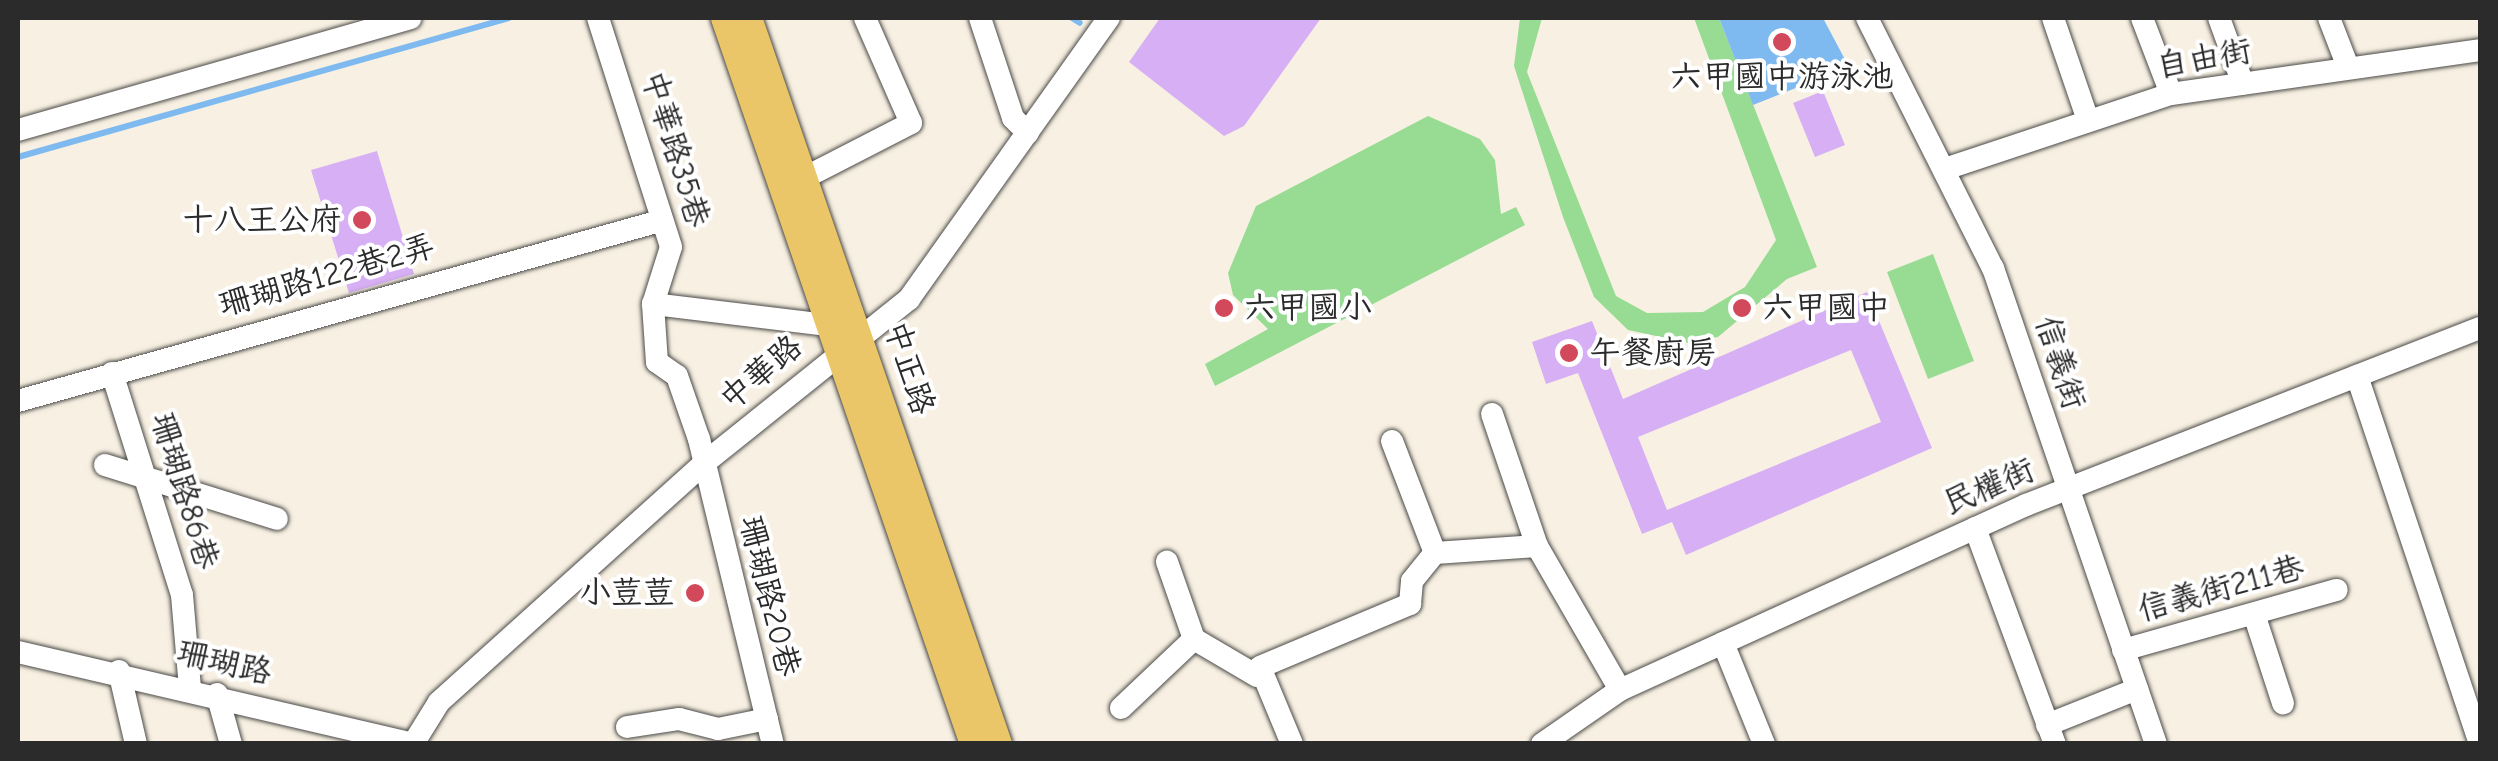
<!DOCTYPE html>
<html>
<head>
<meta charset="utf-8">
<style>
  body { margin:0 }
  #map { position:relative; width:2498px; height:761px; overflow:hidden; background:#f8f1e3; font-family:"Comic Neue","LXGW WenKai TC",sans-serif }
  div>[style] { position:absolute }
  .green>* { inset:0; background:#98dc94 }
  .water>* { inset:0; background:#7ebaf0 }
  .stream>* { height:6px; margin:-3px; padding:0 3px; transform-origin:3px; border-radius:3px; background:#7ebaf0 }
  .building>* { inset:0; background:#d7aff4 }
  .roads { filter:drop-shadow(0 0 2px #4a4947) drop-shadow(0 0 2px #4a4947) }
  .minor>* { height:22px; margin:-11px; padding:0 11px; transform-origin:11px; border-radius:11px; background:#fff }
  .major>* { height:28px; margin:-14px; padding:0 14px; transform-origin:14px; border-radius:14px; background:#eac669 }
  .dots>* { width:28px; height:28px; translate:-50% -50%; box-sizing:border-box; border:5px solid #fff; border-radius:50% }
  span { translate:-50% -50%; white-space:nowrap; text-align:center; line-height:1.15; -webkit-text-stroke:8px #fff; paint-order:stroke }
  .street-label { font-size:32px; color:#2b2b2b }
  .poi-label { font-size:32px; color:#2b2b2b }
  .right { translate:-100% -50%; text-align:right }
  .left { translate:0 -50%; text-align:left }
  .frame { position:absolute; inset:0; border:20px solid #2b2b2b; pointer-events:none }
</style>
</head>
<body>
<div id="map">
  <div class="green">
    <div style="clip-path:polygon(1520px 18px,1542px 18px,1527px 72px,1616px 296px,1647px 313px,1703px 312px,1745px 287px,1776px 240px,1694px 18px,1719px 18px,1817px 267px,1787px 279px,1718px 337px,1689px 343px,1628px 330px,1594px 297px,1563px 217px,1514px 66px)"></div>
    <div style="clip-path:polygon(1428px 116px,1480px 139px,1495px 160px,1501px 214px,1516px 207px,1525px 225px,1215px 386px,1205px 364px,1268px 329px,1233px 295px,1228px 273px,1256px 206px)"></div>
    <div style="clip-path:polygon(1933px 254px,1974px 361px,1928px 379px,1887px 272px)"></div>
  </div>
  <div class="water">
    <div style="clip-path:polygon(1719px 18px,1823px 18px,1849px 67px,1753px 105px)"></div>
  </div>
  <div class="stream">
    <div style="left:1072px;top:18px;width:9px;rotate:32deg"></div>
    <div style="left:18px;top:157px;width:510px;rotate:-15.81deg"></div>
  </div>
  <div class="building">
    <div style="clip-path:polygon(1160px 18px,1321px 18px,1244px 126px,1224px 136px,1129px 62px)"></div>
    <div style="clip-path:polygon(1823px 91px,1845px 145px,1815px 157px,1793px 103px)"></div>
    <div style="clip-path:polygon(377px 151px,414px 274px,349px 293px,311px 170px)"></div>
    <div style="clip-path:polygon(evenodd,1867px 292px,1932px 448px,1686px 555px,1672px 522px,1642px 534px,1578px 373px,1546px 384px,1532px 342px,1592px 321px,1623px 399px,1867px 292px,1851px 350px,1881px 422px,1667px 510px,1638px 437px,1851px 350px)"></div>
  </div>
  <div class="roads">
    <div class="minor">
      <div style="left:598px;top:18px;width:240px;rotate:72.3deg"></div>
      <div style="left:671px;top:247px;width:60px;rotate:107.5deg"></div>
      <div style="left:653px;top:304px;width:58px;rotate:86.1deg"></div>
      <div style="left:657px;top:362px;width:24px;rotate:35deg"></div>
      <div style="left:677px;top:376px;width:67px;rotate:70.8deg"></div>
      <div style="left:699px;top:439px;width:314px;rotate:76.4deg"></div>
      <div style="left:980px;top:18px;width:105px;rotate:71.7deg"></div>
      <div style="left:1013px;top:118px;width:21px;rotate:45deg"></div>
      <div style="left:1867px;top:18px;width:280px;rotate:63.3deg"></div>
      <div style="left:1993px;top:268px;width:503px;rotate:71.1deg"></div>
      <div style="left:2053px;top:18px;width:108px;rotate:71.1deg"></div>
      <div style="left:2142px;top:18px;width:81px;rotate:69.1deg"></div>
      <div style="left:2219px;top:18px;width:70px;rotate:70deg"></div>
      <div style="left:2329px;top:18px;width:53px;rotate:68.8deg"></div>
      <div style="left:18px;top:130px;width:408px;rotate:-15.9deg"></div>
      <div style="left:1948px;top:168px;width:235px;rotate:-18.4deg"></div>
      <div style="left:2171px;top:94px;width:312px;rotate:-8.1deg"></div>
      <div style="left:808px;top:176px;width:116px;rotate:-27.2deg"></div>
      <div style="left:911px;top:123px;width:115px;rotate:-113.7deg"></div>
      <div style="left:653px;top:304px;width:184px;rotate:6.9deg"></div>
      <div style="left:112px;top:373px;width:233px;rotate:72.5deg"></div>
      <div style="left:182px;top:595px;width:94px;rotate:85.1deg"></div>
      <div style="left:2357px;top:376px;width:387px;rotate:71.5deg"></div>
      <div style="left:18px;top:401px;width:663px;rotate:-15.67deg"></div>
      <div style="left:1492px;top:414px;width:139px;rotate:71.2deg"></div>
      <div style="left:1537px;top:546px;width:166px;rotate:60deg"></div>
      <div style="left:1392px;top:441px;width:120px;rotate:69deg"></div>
      <div style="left:105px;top:465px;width:180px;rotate:17.4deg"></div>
      <div style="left:1975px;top:528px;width:230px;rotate:69.7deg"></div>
      <div style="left:1435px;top:553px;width:102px;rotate:-3.9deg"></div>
      <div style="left:2254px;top:614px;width:94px;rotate:72deg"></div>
      <div style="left:1194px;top:639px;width:73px;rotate:30.4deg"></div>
      <div style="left:1723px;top:643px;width:109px;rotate:67.9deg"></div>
      <div style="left:2123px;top:650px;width:222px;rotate:-15.7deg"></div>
      <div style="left:18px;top:652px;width:406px;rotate:13.1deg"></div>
      <div style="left:119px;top:671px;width:75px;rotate:76.9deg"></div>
      <div style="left:217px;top:694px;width:52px;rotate:74.4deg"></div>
      <div style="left:1121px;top:708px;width:100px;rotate:-43.4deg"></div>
      <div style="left:1194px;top:639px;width:82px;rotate:-109.3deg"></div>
      <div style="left:2047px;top:725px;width:97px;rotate:-21.8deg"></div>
      <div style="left:627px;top:727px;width:53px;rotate:-8.7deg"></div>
      <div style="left:679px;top:719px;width:40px;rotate:14.4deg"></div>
      <div style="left:718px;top:729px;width:50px;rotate:-11.5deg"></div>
      <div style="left:413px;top:744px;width:49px;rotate:-58.2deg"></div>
      <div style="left:439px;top:702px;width:355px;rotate:-42deg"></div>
      <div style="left:703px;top:464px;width:264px;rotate:-38.7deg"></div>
      <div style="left:909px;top:299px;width:345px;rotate:-54.6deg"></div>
      <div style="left:1292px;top:744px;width:83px;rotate:-112.6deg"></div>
      <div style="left:1260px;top:667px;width:163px;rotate:-22.8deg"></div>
      <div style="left:1410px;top:604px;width:23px;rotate:-85deg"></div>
      <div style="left:1412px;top:581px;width:36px;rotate:-51deg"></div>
      <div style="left:1542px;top:744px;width:95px;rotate:-34.7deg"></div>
      <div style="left:1620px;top:690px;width:446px;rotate:-24.5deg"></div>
      <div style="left:2026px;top:505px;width:487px;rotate:-21.3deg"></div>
    </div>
    <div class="major">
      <div style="left:725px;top:18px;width:768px;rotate:71.07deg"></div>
      <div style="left:748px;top:18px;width:768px;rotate:71deg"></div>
    </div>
  </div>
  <div class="dots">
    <div style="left:1782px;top:42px;background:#d1495b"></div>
    <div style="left:362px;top:220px;background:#d1495b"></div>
    <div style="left:1224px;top:308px;background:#d1495b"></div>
    <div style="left:1742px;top:308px;background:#d1495b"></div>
    <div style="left:1569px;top:353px;background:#d1495b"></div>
    <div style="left:695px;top:593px;background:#d1495b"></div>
  </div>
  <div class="street-label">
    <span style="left:2204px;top:59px;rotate:-10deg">自由街</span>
    <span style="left:675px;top:149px;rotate:73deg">中華路35巷</span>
    <span style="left:327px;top:276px;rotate:-16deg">珊瑚路122巷2弄</span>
    <span style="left:2060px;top:363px;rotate:72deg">信義街</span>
    <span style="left:909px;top:368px;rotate:72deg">中正路</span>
    <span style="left:761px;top:373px;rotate:-40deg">中華路</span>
    <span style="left:1989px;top:487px;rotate:-23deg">民權街</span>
    <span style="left:184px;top:491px;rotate:73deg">珊瑚路86巷</span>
    <span style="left:2221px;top:589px;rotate:-15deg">信義街211巷</span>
    <span style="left:769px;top:596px;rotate:76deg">珊瑚路20巷</span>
    <span style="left:224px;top:663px;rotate:13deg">珊瑚路</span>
  </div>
  <div class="poi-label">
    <span style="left:1782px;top:77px">六甲國中游泳池</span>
    <span class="right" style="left:342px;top:220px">十八王公府</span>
    <span class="left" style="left:1244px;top:308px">六甲國小</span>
    <span class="left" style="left:1762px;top:308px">六甲國中</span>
    <span class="left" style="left:1589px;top:353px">午餐廚房</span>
    <span class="right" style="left:675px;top:593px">小荳荳</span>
  </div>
  <div class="frame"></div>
</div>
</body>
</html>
